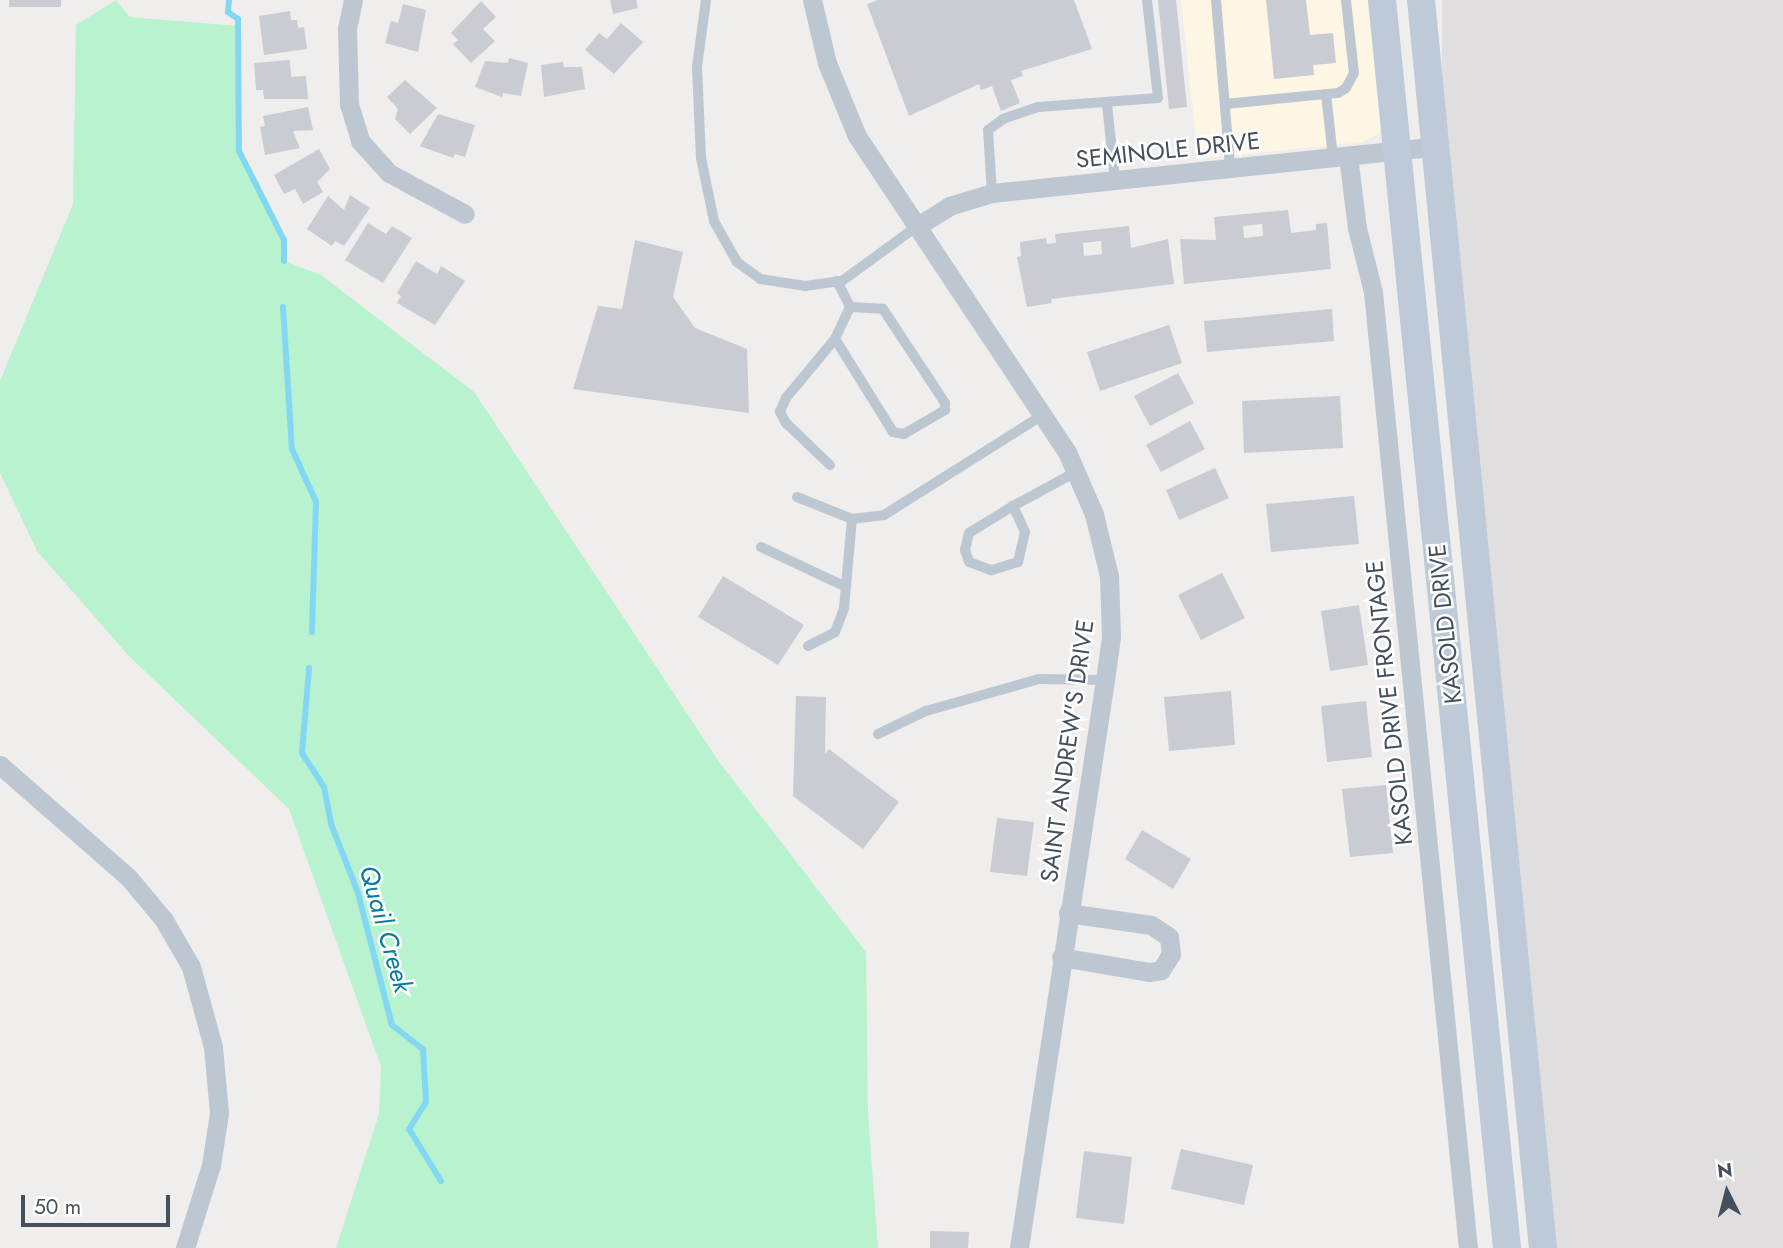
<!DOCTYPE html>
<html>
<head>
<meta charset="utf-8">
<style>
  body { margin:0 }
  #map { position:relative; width:1783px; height:1248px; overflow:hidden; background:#f0eded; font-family:Jost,sans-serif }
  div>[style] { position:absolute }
  .commercial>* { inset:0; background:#fdf6e4 }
  .education>* { inset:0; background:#e1dedf }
  .green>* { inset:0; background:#b8f2cf }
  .stream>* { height:6px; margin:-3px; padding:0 3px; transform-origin:3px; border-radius:3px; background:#82d8f2 }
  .building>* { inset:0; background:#c9ccd3 }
  .lane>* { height:10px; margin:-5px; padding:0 5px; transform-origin:5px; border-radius:5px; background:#bcc7d1 }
  .street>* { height:19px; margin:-9.5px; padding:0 9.5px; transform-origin:9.5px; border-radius:9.5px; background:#bcc7d1 }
  .secondary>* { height:28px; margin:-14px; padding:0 14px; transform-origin:14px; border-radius:14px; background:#becad8 }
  span { translate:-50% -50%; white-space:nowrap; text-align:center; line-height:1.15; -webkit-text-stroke:5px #fff; paint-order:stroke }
  .street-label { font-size:24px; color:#44505c }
  .water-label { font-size:26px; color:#047ca1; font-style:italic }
  .north { position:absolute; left:1692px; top:1157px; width:70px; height:70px; -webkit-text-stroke:5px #fff; paint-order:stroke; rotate:354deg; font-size:19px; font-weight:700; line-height:28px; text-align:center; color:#44505c }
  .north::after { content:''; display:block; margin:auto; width:24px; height:32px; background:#44505c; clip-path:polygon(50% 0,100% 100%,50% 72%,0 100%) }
  .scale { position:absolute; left:21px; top:1195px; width:149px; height:32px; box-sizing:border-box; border:4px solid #44505c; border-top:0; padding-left:9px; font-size:21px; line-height:24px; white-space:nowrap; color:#44505c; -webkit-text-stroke:5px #fff; paint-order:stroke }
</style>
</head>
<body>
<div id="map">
  <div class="commercial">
    <div style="clip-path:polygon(1181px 0,1371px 0,1383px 124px,1378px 134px,1363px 142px,1198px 159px)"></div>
  </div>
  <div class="education">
    <div style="clip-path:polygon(1442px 0,1783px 0,1783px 1248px,1555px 1248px,1442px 95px)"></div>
  </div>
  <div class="green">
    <div style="clip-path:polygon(116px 0,130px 17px,238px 26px,239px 151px,284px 240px,284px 261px,321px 275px,474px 392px,720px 763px,866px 952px,868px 1114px,878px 1248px,336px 1248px,379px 1114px,381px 1067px,289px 809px,128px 655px,37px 551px,0 473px,0 381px,73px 204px,76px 25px)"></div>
  </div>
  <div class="stream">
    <div style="left:229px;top:0;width:12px;rotate:95deg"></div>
    <div style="left:228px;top:12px;width:12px;rotate:35deg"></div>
    <div style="left:238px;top:19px;width:132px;rotate:89.6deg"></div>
    <div style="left:239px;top:151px;width:100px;rotate:63.2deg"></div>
    <div style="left:284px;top:240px;width:21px;rotate:90deg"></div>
    <div style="left:283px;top:307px;width:142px;rotate:86.4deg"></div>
    <div style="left:292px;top:449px;width:58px;rotate:65.6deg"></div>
    <div style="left:316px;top:502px;width:130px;rotate:91.8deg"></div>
    <div style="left:309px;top:668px;width:85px;rotate:94.7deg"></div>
    <div style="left:302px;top:753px;width:40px;rotate:57.1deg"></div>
    <div style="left:324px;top:787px;width:38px;rotate:79deg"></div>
    <div style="left:331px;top:824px;width:74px;rotate:68.6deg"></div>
    <div style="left:358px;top:893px;width:136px;rotate:75.6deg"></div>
    <div style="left:392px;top:1025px;width:39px;rotate:38deg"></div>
    <div style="left:423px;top:1049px;width:53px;rotate:86.8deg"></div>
    <div style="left:426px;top:1102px;width:32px;rotate:122deg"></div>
    <div style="left:409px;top:1129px;width:61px;rotate:58.4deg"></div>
  </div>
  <div class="building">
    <div style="clip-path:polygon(9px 0,61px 0,61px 7px,9px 7px)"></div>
    <div style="clip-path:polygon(610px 0,636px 0,638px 8px,613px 14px)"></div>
    <div style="clip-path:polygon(878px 0,1074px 0,1092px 49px,1021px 71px,1023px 76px,1011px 80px,1020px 103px,1001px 111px,992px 86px,981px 90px,979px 84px,909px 116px,867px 4px)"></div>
    <div style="clip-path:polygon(1158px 0,1176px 0,1187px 107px,1169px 109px)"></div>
    <div style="clip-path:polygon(1266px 0,1306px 0,1310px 35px,1333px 33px,1336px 63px,1313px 65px,1314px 75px,1274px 79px)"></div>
    <div style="clip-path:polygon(481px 1px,496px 17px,483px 29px,495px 41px,471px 63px,453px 44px,458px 40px,451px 33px)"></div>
    <div style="clip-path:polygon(403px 4px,426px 10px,418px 52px,385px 43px,391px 21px,398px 23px)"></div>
    <div style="clip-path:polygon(290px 11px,291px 20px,297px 20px,298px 28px,304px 27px,307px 49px,264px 55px,259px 16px)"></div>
    <div style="clip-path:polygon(621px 23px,643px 42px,614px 74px,585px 50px,599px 33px,607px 39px)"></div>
    <div style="clip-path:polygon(509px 58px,528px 63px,521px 96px,503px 93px,502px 97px,475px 87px,485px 61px,508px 63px)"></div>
    <div style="clip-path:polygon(290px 60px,291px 77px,306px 76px,308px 99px,264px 99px,263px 90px,256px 90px,254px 63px)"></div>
    <div style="clip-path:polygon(563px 62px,564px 67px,582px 67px,585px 89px,544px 97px,541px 65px)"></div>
    <div style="clip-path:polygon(405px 80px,437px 108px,410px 134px,395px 119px,398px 109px,387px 97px)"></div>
    <div style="clip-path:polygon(308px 107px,313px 130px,293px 131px,300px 148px,265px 155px,260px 127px,265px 126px,263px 116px)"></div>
    <div style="clip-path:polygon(438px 114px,475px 125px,465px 157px,455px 154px,453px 158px,420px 146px)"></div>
    <div style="clip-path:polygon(319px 149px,330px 169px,317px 182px,323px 192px,303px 204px,295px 189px,284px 194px,274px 175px)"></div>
    <div style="clip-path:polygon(350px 195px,370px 208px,344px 246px,335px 241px,332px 246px,307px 229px,328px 196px,344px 210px)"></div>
    <div style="clip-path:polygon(evenodd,1288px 210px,1291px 233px,1316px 230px,1316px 224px,1327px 223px,1331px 269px,1184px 284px,1180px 239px,1216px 240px,1214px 217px,1288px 210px,1262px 224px,1263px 236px,1244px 238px,1243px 226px,1262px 224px)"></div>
    <div style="clip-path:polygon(368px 223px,386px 234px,392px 226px,412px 238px,383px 283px,345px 260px)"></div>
    <div style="clip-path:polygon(evenodd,1129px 226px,1131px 248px,1168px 239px,1174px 284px,1051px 299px,1052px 303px,1027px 307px,1017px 257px,1021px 256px,1020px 242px,1046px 238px,1047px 244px,1056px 243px,1055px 234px,1129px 226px,1101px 241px,1102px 254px,1084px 256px,1083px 243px,1101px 241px)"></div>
    <div style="clip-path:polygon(635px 240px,683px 252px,673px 297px,695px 328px,747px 349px,749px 413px,573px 389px,598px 306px,622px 309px)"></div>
    <div style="clip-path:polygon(416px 261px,437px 274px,441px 266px,465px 281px,435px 325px,397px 303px,401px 296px,397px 293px)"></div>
    <div style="clip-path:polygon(1332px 309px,1334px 341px,1207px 352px,1204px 321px)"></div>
    <div style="clip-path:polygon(1169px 325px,1182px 363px,1100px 391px,1087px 352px)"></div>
    <div style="clip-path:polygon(1178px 373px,1194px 403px,1150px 426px,1134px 396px)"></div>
    <div style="clip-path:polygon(1340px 396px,1343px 448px,1244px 453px,1242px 401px)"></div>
    <div style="clip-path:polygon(1190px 421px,1205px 449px,1161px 472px,1146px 445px)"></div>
    <div style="clip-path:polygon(1215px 468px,1229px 498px,1179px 520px,1166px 490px)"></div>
    <div style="clip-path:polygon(1354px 496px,1359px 544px,1271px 552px,1266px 504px)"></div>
    <div style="clip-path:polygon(1222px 573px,1245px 618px,1201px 640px,1178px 595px)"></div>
    <div style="clip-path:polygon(723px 576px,804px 625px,778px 665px,698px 617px)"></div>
    <div style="clip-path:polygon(1359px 605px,1368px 665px,1330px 671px,1321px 611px)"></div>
    <div style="clip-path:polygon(1231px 691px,1235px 745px,1169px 751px,1164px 697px)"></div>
    <div style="clip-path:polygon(796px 696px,826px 697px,825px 754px,829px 749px,899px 802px,863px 849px,793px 796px)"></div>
    <div style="clip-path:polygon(1366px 701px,1372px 757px,1327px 762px,1321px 706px)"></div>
    <div style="clip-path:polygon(1386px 785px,1393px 853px,1350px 857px,1342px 789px)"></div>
    <div style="clip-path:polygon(997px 818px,1034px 822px,1027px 876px,990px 872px)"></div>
    <div style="clip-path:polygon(1142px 830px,1191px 859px,1173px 889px,1125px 859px)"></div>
    <div style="clip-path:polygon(1181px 1149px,1253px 1165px,1244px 1205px,1171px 1189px)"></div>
    <div style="clip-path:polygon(1084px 1151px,1132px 1157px,1124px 1224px,1076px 1218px)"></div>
    <div style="clip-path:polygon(930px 1231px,969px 1232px,968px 1248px,930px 1248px)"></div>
  </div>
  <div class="lane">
    <div style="left:706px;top:0;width:68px;rotate:97.7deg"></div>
    <div style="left:697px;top:67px;width:91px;rotate:87.5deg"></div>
    <div style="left:701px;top:158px;width:64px;rotate:78.3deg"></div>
    <div style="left:714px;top:221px;width:47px;rotate:60.7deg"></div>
    <div style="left:737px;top:262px;width:29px;rotate:36deg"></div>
    <div style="left:760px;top:279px;width:46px;rotate:8.8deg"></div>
    <div style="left:805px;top:286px;width:37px;rotate:-8deg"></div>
    <div style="left:842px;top:281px;width:92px;rotate:-36.1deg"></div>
    <div style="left:1216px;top:0;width:169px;rotate:85.2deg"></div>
    <div style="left:1326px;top:94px;width:63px;rotate:83.7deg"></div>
    <div style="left:1107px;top:104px;width:76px;rotate:84deg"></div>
    <div style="left:1225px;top:104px;width:114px;rotate:-5.6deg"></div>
    <div style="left:1338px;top:93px;width:9px;rotate:-32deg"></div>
    <div style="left:1346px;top:88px;width:17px;rotate:-62deg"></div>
    <div style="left:1354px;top:73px;width:73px;rotate:-96.3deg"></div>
    <div style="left:992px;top:193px;width:63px;rotate:-93.6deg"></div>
    <div style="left:988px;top:130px;width:19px;rotate:-36deg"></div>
    <div style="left:1003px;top:119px;width:37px;rotate:-19deg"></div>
    <div style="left:1038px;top:107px;width:120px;rotate:-4.3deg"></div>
    <div style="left:1158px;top:98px;width:99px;rotate:-96.4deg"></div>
    <div style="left:837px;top:281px;width:29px;rotate:63deg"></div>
    <div style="left:850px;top:307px;width:33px;rotate:3deg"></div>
    <div style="left:883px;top:309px;width:113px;rotate:56.6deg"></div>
    <div style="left:945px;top:403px;width:7px;rotate:90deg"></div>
    <div style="left:945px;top:410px;width:48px;rotate:149.7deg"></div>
    <div style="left:904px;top:434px;width:11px;rotate:-170deg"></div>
    <div style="left:893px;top:432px;width:110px;rotate:-121.9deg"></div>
    <div style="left:835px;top:339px;width:35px;rotate:-65deg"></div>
    <div style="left:830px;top:465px;width:61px;rotate:-136.3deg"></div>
    <div style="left:786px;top:423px;width:13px;rotate:-119deg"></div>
    <div style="left:780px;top:412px;width:15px;rotate:-67deg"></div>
    <div style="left:786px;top:398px;width:77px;rotate:-50.3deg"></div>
    <div style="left:797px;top:497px;width:59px;rotate:21.8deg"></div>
    <div style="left:852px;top:519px;width:32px;rotate:-7deg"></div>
    <div style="left:884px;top:515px;width:188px;rotate:-32.2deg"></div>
    <div style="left:1013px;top:506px;width:29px;rotate:65deg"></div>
    <div style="left:1025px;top:532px;width:31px;rotate:103deg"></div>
    <div style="left:1018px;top:562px;width:28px;rotate:163deg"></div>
    <div style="left:991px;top:570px;width:23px;rotate:-160deg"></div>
    <div style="left:969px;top:562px;width:13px;rotate:-108deg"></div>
    <div style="left:965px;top:550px;width:17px;rotate:-77deg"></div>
    <div style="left:969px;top:533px;width:52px;rotate:-31.5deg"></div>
    <div style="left:1013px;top:506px;width:72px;rotate:-28.4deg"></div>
    <div style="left:761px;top:547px;width:94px;rotate:25.2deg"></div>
    <div style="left:808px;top:646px;width:30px;rotate:-27deg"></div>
    <div style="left:835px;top:632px;width:26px;rotate:-69deg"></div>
    <div style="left:844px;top:608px;width:89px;rotate:-84.9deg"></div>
    <div style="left:878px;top:734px;width:53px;rotate:-25.6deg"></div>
    <div style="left:926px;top:711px;width:117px;rotate:-15.8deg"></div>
    <div style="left:1039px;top:679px;width:66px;rotate:0.9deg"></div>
  </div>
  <div class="street">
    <div style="left:353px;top:0;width:29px;rotate:102deg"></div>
    <div style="left:347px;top:28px;width:76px;rotate:88.5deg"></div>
    <div style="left:349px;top:104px;width:39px;rotate:73deg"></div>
    <div style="left:360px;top:141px;width:43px;rotate:47.8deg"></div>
    <div style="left:389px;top:173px;width:86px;rotate:28.3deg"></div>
    <div style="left:812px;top:0;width:65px;rotate:76.6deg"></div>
    <div style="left:827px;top:63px;width:79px;rotate:67.7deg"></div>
    <div style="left:857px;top:136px;width:379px;rotate:56.4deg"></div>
    <div style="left:1067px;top:452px;width:68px;rotate:66.5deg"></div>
    <div style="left:1094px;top:514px;width:64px;rotate:76.4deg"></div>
    <div style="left:1109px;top:576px;width:61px;rotate:88.1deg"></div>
    <div style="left:1111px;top:637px;width:43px;rotate:97.9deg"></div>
    <div style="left:1105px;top:680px;width:574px;rotate:98.61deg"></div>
    <div style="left:1348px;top:156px;width:73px;rotate:82.9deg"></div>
    <div style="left:1357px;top:228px;width:66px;rotate:76deg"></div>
    <div style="left:1373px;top:292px;width:961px;rotate:84.33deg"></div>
    <div style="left:916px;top:227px;width:39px;rotate:-32deg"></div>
    <div style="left:949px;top:206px;width:45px;rotate:-16.8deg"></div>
    <div style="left:992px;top:193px;width:443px;rotate:-6deg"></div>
    <div style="left:0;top:765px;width:171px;rotate:41.2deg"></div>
    <div style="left:129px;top:878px;width:55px;rotate:50.2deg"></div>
    <div style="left:164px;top:920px;width:54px;rotate:60.1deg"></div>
    <div style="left:191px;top:967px;width:83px;rotate:74.6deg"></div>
    <div style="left:213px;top:1047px;width:66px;rotate:84.8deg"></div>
    <div style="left:219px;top:1113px;width:53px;rotate:98.7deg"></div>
    <div style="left:211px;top:1165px;width:87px;rotate:107.4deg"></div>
    <div style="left:1061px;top:957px;width:90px;rotate:9.6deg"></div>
    <div style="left:1150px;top:972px;width:11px;rotate:-10deg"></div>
    <div style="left:1161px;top:970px;width:19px;rotate:-58deg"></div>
    <div style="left:1171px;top:954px;width:17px;rotate:-97deg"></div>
    <div style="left:1169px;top:937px;width:22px;rotate:-146deg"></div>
    <div style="left:1151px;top:925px;width:84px;rotate:-171.8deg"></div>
  </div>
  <div class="secondary">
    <div style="left:1382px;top:0;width:1254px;rotate:84.28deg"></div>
    <div style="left:1421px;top:0;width:1254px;rotate:84.42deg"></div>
  </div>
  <div class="street-label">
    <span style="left:1168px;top:150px;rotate:-6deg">SEMINOLE DRIVE</span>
    <span style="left:1445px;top:624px;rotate:-96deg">KASOLD DRIVE</span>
    <span style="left:1389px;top:703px;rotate:-96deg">KASOLD DRIVE FRONTAGE</span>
    <span style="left:1067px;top:751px;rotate:-82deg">SAINT ANDREW'S DRIVE</span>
  </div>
  <div class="water-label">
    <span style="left:385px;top:929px;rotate:74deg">Quail Creek</span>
  </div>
  <div class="north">N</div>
  <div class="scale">50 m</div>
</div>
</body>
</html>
